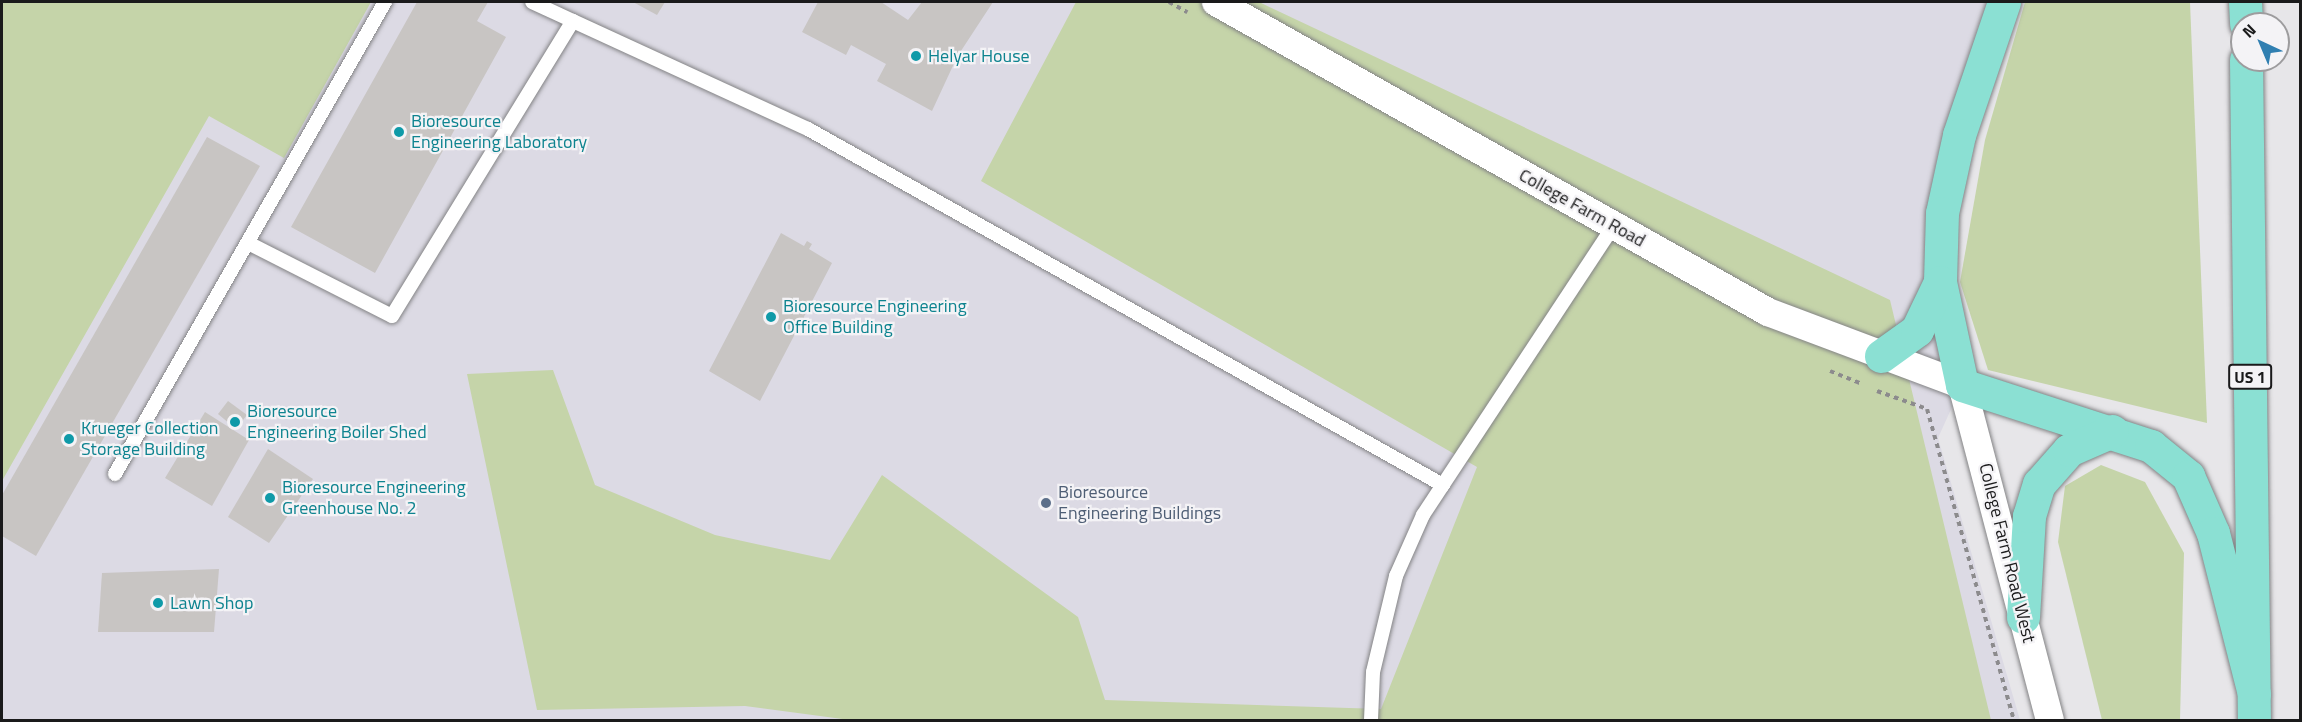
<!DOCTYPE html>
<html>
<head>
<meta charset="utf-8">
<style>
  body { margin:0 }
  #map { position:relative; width:2302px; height:722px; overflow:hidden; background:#e7e6e9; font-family:"Titillium Web",sans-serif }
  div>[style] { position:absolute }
  .built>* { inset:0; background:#dcdae4 }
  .green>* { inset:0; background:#c5d4a9 }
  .building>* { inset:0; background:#c8c5c3 }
  .path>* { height:4px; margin-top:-2px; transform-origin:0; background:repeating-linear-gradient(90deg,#8c8b8d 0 4.5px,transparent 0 9px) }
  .roads { filter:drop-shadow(0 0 2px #838385) drop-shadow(0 0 2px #838385) }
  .service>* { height:14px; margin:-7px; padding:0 7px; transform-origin:7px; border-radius:7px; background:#fff }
  .minor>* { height:28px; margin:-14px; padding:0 14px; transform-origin:14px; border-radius:14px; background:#fff }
  .trunk>* { height:33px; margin:-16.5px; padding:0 16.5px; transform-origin:16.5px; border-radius:16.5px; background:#8be0d3 }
  .dots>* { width:16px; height:16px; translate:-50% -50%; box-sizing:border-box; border:3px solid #f4f3f6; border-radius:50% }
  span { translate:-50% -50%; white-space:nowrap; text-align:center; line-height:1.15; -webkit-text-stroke:4.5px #f4f3f6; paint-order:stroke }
  .shield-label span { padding:2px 4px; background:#f4f3f6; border:2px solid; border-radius:4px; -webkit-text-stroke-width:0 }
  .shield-label { font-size:16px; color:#1a1a1b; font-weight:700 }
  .culture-label { font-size:18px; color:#0d838f }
  .left { translate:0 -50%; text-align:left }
  .street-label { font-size:18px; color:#1a1a1b }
  .service-label { font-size:18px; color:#4e5e75 }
  .frame { position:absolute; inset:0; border:3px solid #1a1a1b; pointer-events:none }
  .north { position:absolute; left:2230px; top:12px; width:60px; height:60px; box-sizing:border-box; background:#f4f3f6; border:2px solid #9d9c9e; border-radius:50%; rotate:316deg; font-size:16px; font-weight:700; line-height:24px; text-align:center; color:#1a1a1b }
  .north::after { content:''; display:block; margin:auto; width:21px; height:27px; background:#307fb1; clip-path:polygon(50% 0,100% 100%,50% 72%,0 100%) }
</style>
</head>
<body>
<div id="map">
  <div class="built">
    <div style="clip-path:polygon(2px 2px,2004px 2px,1949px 176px,1962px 385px,1938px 438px,2020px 720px,2px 720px)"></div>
  </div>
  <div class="green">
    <div style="clip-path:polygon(2px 2px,371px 2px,284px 158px,209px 116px,2px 481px)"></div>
    <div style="clip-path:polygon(1076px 2px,1259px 2px,1890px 300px,1991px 720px,850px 720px,745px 706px,537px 710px,467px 374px,553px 370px,595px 485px,715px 535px,830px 560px,882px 475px,1078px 617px,1105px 700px,1381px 709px,1477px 467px,981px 181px)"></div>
    <div style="clip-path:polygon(2025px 2px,2190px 2px,2207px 423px,1988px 370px,1960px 282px,1985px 140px)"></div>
    <div style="clip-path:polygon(2101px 465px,2145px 482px,2184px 553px,2180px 720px,2102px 720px,2058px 542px,2065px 486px)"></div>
  </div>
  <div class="building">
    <div style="clip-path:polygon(417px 2px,488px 2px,477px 21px,506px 37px,375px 273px,291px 227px)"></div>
    <div style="clip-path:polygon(633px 2px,665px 2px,657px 15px)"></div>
    <div style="clip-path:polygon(818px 2px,881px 2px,908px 20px,922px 2px,993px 2px,957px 57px,932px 111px,877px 81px,886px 64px,851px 45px,846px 55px,802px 32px)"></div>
    <div style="clip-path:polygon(207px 137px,260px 166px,36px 556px,2px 536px,2px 495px)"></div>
    <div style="clip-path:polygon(781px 233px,804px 246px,807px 241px,812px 244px,809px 249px,832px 263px,760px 401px,709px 371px)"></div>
    <div style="clip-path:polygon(228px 401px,247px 415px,236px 429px,218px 414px)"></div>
    <div style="clip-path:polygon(205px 412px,249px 440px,212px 506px,165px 478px)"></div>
    <div style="clip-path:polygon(268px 449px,313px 479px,269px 543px,228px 517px)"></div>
    <div style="clip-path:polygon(219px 569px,214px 632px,98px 632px,102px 573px)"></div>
  </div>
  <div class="path">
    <div style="left:1169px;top:2px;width:21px;rotate:29deg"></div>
    <div style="left:1830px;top:371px;width:35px;rotate:22deg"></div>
    <div style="left:1877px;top:391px;width:53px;rotate:19.8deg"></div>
    <div style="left:1927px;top:409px;width:323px;rotate:74.4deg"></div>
  </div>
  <div class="roads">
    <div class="service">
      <div style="left:573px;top:21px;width:259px;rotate:24.7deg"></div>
      <div style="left:808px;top:129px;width:728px;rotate:29.28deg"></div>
      <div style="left:248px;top:243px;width:161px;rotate:26.9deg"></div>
      <div style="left:392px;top:316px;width:346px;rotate:-58.5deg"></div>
      <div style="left:573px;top:21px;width:45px;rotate:-155.1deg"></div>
      <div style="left:115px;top:474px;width:544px;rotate:-60.23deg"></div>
      <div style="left:1371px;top:720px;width:48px;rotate:-87.6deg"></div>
      <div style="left:1373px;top:672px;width:99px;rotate:-76.5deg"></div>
      <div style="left:1396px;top:576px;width:67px;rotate:-66.1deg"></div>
      <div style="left:1423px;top:515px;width:347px;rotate:-56.6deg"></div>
    </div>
    <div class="minor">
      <div style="left:1216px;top:2px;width:633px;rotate:29.32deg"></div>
      <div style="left:1768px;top:312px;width:207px;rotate:20.6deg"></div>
      <div style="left:1962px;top:385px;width:346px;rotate:75.3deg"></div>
    </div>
    <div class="trunk">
      <div style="left:2004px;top:2px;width:140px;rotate:108.7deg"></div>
      <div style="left:1959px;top:135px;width:80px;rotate:102.3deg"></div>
      <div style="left:1942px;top:213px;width:69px;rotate:91.7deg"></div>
      <div style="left:1940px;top:282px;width:105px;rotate:77.9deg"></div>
      <div style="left:1962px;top:385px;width:199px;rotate:17.9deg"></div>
      <div style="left:2151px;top:446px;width:48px;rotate:39deg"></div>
      <div style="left:2188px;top:476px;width:62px;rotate:66.3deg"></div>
      <div style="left:2213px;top:533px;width:166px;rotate:75.7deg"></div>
      <div style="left:2245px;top:2px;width:22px;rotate:87deg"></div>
      <div style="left:2246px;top:60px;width:660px;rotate:89.31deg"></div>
      <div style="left:1881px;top:356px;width:44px;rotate:-35.8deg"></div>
      <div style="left:1917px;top:330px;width:53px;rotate:-64.4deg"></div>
      <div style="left:2023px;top:617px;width:101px;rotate:-86.6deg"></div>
      <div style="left:2029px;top:516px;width:34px;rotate:-73deg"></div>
      <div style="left:2039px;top:484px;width:45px;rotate:-48.6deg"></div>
      <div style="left:2069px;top:450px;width:47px;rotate:-23.8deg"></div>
    </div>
  </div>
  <div class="dots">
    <div style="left:916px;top:56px;background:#0f9aa8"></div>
    <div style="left:399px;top:132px;background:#0f9aa8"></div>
    <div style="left:771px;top:317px;background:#0f9aa8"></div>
    <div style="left:235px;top:422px;background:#0f9aa8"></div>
    <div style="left:69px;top:439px;background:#0f9aa8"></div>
    <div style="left:270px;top:498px;background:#0f9aa8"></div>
    <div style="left:1046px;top:503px;background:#5c6f8a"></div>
    <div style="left:158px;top:603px;background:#0f9aa8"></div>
  </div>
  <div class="shield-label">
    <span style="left:2250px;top:377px">US 1</span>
  </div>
  <div class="culture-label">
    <span class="left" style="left:928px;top:56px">Helyar House</span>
    <span class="left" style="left:411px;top:132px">Bioresource<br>Engineering Laboratory</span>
    <span class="left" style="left:783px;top:317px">Bioresource Engineering<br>Office Building</span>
    <span class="left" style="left:247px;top:422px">Bioresource<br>Engineering Boiler Shed</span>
    <span class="left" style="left:81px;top:439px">Krueger Collection<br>Storage Building</span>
    <span class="left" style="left:282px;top:498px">Bioresource Engineering<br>Greenhouse No. 2</span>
    <span class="left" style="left:170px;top:603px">Lawn Shop</span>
  </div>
  <div class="street-label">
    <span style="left:1582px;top:208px;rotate:29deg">College Farm Road</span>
    <span style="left:2007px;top:553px;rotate:76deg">College Farm Road West</span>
  </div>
  <div class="service-label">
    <span class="left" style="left:1058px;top:503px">Bioresource<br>Engineering Buildings</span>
  </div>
  <div class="frame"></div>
  <div class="north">N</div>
</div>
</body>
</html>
